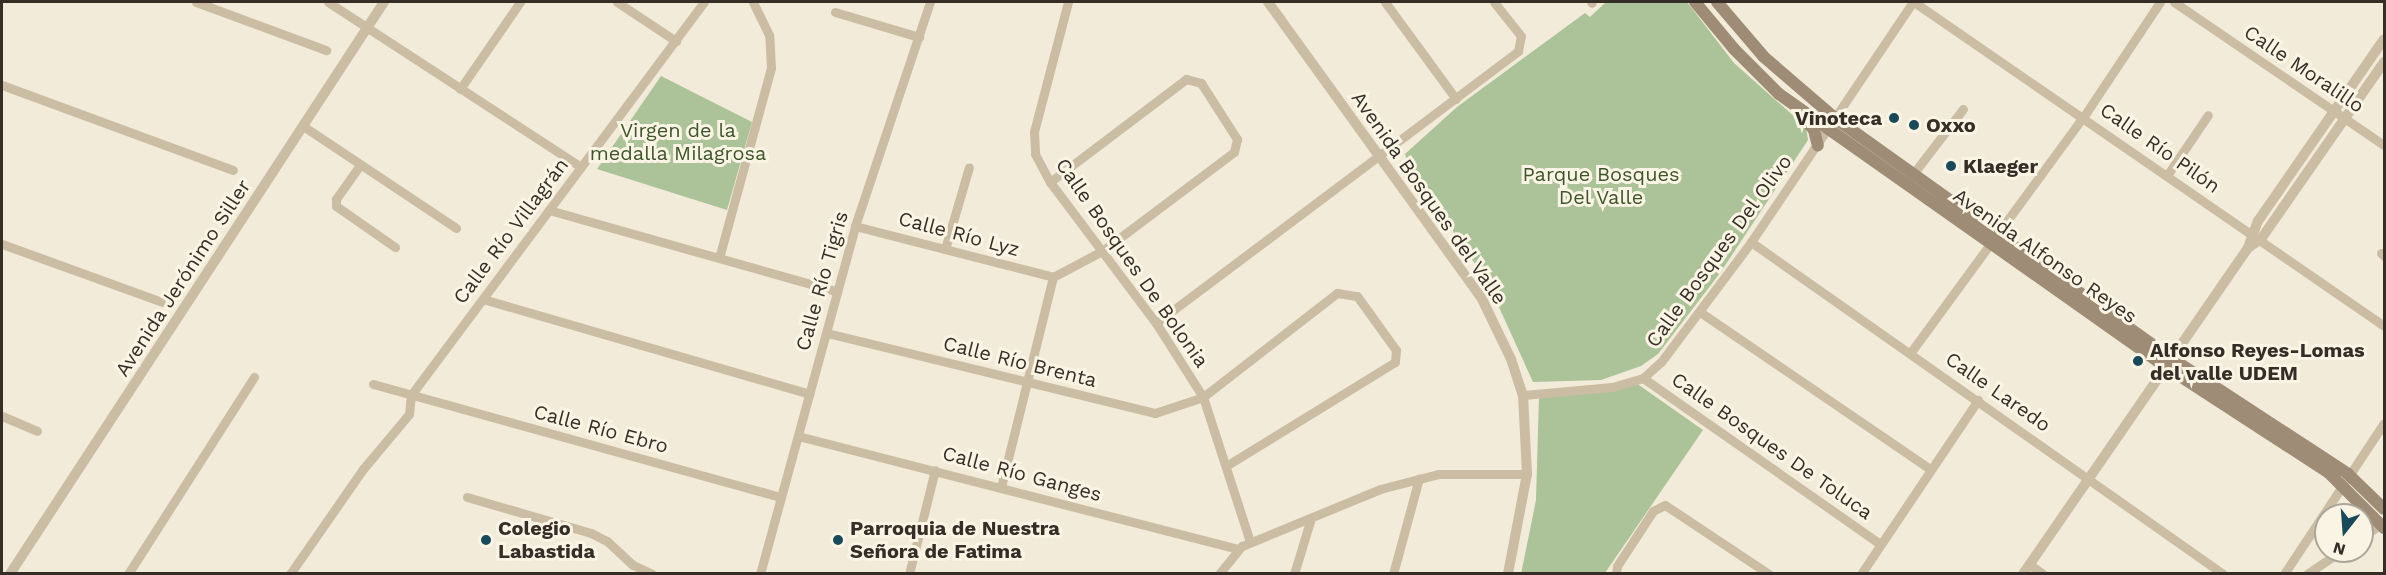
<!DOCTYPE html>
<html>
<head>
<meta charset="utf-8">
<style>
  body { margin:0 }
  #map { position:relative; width:2386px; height:575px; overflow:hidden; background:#f2ebd9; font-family:"Work Sans",sans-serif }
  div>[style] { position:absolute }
  .green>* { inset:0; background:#acc298 }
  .minor>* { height:9px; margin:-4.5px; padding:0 4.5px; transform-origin:4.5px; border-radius:4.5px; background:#cbbda4 }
  .tertiary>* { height:10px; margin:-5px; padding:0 5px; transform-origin:5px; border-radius:5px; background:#cbbda4 }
  .secondary>* { height:12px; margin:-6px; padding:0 6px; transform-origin:6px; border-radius:6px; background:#9e8c76 }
  .dots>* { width:16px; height:16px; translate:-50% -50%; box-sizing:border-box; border:3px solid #faf4e5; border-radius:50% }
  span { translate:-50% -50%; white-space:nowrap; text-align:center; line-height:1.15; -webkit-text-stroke:6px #faf4e5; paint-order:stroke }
  .street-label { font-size:20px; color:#362e26 }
  .poi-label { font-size:20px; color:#362e26; font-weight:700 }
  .right { translate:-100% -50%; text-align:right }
  .left { translate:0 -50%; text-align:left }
  .park-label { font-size:20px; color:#3d5529 }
  .frame { position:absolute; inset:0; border:3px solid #362e26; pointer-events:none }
  .north { position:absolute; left:2314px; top:503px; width:60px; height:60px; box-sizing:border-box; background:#faf4e5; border:2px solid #aca599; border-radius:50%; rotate:197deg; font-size:16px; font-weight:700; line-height:24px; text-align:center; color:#362e26 }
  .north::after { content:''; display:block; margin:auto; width:21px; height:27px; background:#1a4959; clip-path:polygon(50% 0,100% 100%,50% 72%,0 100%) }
</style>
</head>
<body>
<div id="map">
  <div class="green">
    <div style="clip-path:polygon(1606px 2px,1687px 2px,1734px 63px,1806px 127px,1808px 140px,1720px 273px,1658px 354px,1641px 366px,1601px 380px,1533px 382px,1488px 283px,1408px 165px,1405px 154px,1457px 107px,1585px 13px,1590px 17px)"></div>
    <div style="clip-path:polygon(661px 76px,752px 122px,727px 210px,597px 169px)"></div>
    <div style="clip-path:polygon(1636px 383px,1703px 430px,1605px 573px,1521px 574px,1536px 500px,1539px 396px)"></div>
  </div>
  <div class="minor">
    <div style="left:196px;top:2px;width:139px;rotate:20.3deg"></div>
    <div style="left:328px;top:2px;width:302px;rotate:33.1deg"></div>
    <div style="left:617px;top:2px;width:71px;rotate:33.5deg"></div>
    <div style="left:1068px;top:2px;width:134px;rotate:104.7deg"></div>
    <div style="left:1034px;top:132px;width:22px;rotate:87deg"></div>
    <div style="left:1035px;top:154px;width:32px;rotate:62deg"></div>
    <div style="left:1050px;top:182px;width:176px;rotate:53.1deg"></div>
    <div style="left:1156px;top:323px;width:88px;rotate:57.6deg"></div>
    <div style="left:1203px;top:397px;width:152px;rotate:72deg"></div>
    <div style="left:1385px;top:2px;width:120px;rotate:53.8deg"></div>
    <div style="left:1591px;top:2px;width:1px;rotate:45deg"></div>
    <div style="left:1914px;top:2px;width:571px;rotate:34.58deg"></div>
    <div style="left:2174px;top:2px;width:254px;rotate:34.3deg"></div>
    <div style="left:835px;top:12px;width:88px;rotate:16.6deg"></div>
    <div style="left:2px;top:85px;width:246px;rotate:20.2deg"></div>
    <div style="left:460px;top:89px;width:106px;rotate:-55.4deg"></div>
    <div style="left:303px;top:126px;width:184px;rotate:33.7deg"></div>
    <div style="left:360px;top:165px;width:42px;rotate:125.2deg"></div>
    <div style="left:336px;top:199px;width:7px;rotate:90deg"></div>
    <div style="left:336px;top:206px;width:72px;rotate:34.8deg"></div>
    <div style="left:2168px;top:174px;width:71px;rotate:-55.9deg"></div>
    <div style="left:1910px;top:178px;width:87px;rotate:-52.5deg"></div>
    <div style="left:1050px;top:182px;width:171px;rotate:-37.1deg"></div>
    <div style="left:1186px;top:79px;width:16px;rotate:15deg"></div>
    <div style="left:1201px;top:83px;width:67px;rotate:57.3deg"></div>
    <div style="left:1237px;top:139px;width:13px;rotate:103deg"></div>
    <div style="left:1234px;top:152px;width:165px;rotate:143.1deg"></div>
    <div style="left:1102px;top:251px;width:55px;rotate:152deg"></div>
    <div style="left:549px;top:210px;width:298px;rotate:15.8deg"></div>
    <div style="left:855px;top:226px;width:204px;rotate:14.4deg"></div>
    <div style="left:1751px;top:242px;width:577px;rotate:35.12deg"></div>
    <div style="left:2px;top:244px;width:170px;rotate:19.9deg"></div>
    <div style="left:945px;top:249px;width:85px;rotate:-73.7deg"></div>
    <div style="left:2381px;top:253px;width:4px;rotate:45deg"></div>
    <div style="left:719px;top:258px;width:197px;rotate:-74.7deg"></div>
    <div style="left:771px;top:68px;width:33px;rotate:-93deg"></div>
    <div style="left:769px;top:35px;width:37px;rotate:-116deg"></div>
    <div style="left:483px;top:299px;width:340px;rotate:16.2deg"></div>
    <div style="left:1700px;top:312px;width:278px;rotate:34.3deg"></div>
    <div style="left:1156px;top:323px;width:453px;rotate:-36.9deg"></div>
    <div style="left:1518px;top:51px;width:15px;rotate:-79deg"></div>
    <div style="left:1521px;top:36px;width:43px;rotate:-128.5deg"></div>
    <div style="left:827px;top:333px;width:338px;rotate:13.7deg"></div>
    <div style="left:1155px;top:413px;width:51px;rotate:-18.4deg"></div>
    <div style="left:1203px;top:397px;width:170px;rotate:-37.8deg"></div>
    <div style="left:1337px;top:293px;width:20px;rotate:9deg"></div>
    <div style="left:1357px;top:296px;width:67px;rotate:54.2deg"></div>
    <div style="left:1396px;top:350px;width:12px;rotate:95deg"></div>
    <div style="left:1395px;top:362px;width:198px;rotate:148.4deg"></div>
    <div style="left:1911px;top:352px;width:293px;rotate:-53.8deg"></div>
    <div style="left:2084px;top:116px;width:137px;rotate:-56.3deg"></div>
    <div style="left:1643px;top:378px;width:289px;rotate:35deg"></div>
    <div style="left:373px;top:384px;width:423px;rotate:15.5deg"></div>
    <div style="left:411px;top:395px;width:490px;rotate:-53.3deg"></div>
    <div style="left:1523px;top:395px;width:89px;rotate:-5.1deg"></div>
    <div style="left:1612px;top:387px;width:32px;rotate:-16deg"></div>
    <div style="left:1643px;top:378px;width:24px;rotate:-42deg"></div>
    <div style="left:1661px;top:362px;width:150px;rotate:-53.1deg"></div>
    <div style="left:1751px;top:242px;width:290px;rotate:-56deg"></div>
    <div style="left:2px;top:416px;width:38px;rotate:23deg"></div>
    <div style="left:798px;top:436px;width:454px;rotate:14.4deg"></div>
    <div style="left:1001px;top:487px;width:216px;rotate:-76.1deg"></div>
    <div style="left:467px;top:497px;width:129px;rotate:16.2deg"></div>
    <div style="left:591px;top:533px;width:18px;rotate:27deg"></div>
    <div style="left:607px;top:541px;width:35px;rotate:43deg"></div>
    <div style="left:633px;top:565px;width:21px;rotate:25deg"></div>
    <div style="left:2362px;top:537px;width:27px;rotate:-34deg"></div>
    <div style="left:2029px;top:564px;width:17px;rotate:36deg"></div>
    <div style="left:128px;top:574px;width:234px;rotate:-57.4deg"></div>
    <div style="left:290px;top:574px;width:128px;rotate:-55.2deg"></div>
    <div style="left:363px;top:469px;width:72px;rotate:-50.1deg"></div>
    <div style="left:409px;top:414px;width:19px;rotate:-84deg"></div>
    <div style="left:760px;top:574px;width:361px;rotate:-74.7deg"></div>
    <div style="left:855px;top:226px;width:236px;rotate:-71.5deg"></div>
    <div style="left:909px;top:574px;width:107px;rotate:-76deg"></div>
    <div style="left:1219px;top:574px;width:36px;rotate:-51deg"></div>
    <div style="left:1242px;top:546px;width:149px;rotate:-22.4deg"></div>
    <div style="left:1380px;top:489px;width:61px;rotate:-14.3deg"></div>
    <div style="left:1439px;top:474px;width:88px"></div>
    <div style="left:1294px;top:574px;width:59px;rotate:-73.1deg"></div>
    <div style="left:1393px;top:574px;width:99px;rotate:-74.8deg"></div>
    <div style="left:1616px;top:574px;width:8px;rotate:-83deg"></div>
    <div style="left:1617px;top:566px;width:66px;rotate:-56.8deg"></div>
    <div style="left:1653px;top:511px;width:13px;rotate:-27deg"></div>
    <div style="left:1665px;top:505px;width:125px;rotate:33.6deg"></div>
    <div style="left:1861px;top:574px;width:210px;rotate:-56.1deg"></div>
    <div style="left:2284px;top:574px;width:181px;rotate:-56.5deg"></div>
    <div style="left:2307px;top:574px;width:41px;rotate:-34.1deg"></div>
  </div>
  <div class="tertiary">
    <div style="left:1268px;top:2px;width:364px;rotate:54.2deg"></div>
    <div style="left:1481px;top:297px;width:69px;rotate:64.2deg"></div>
    <div style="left:1511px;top:359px;width:38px;rotate:72deg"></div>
    <div style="left:1523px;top:395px;width:79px;rotate:87.1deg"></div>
    <div style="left:1527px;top:474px;width:102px;rotate:100.8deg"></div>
    <div style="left:2248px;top:248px;width:29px;rotate:-70deg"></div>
    <div style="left:2258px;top:221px;width:221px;rotate:-55.3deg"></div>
    <div style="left:10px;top:574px;width:683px;rotate:-56.82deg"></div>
    <div style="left:2023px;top:574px;width:396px;rotate:-55.4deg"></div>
    <div style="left:2248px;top:248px;width:16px;rotate:-35deg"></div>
    <div style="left:2261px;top:239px;width:216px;rotate:-55.2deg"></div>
  </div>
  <div class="secondary">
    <div style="left:1695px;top:2px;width:61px;rotate:50.3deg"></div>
    <div style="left:1734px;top:49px;width:64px;rotate:45deg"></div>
    <div style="left:1779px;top:94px;width:474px;rotate:35.2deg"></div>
    <div style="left:2166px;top:367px;width:194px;rotate:33deg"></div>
    <div style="left:2329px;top:473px;width:78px;rotate:45deg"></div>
    <div style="left:1717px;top:2px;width:72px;rotate:49.5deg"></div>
    <div style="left:1764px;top:57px;width:95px;rotate:40.7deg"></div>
    <div style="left:1836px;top:119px;width:412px;rotate:35.5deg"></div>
    <div style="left:2171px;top:358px;width:212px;rotate:33.2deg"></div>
    <div style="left:2348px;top:474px;width:50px;rotate:44.2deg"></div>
    <div style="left:1803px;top:118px;width:16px;rotate:47deg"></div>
    <div style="left:1814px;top:130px;width:16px;rotate:76deg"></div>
  </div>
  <div class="dots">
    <div style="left:1894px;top:118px;background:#1a4959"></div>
    <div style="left:1914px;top:125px;background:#1a4959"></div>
    <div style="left:1951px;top:166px;background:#1a4959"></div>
    <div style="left:2138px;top:361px;background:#1a4959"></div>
    <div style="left:486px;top:540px;background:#1a4959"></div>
    <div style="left:838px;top:540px;background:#1a4959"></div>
  </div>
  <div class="street-label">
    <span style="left:2304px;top:69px;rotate:34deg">Calle Moralillo</span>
    <span style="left:2160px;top:148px;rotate:35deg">Calle Río Pilón</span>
    <span style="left:1429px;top:198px;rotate:55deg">Avenida Bosques del Valle</span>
    <span style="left:511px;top:231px;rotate:-53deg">Calle Río Villagrán</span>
    <span style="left:959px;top:234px;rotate:15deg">Calle Río Lyz</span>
    <span style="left:1719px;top:251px;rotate:-54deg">Calle Bosques Del Olivo</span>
    <span style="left:2045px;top:256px;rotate:35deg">Avenida Alfonso Reyes</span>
    <span style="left:1132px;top:263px;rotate:55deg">Calle Bosques De Bolonia</span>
    <span style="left:183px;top:278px;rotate:-57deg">Avenida Jerónimo Siller</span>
    <span style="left:822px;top:281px;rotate:-74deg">Calle Río Tigris</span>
    <span style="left:1020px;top:362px;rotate:14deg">Calle Río Brenta</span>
    <span style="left:1998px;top:392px;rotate:35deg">Calle Laredo</span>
    <span style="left:601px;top:429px;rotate:15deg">Calle Río Ebro</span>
    <span style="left:1772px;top:446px;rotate:35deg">Calle Bosques De Toluca</span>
    <span style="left:1022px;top:474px;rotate:15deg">Calle Río Ganges</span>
  </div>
  <div class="poi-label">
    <span class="right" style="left:1882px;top:118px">Vinoteca</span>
    <span class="left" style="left:1926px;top:125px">Oxxo</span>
    <span class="left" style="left:1963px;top:166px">Klaeger</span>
    <span class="left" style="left:2150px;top:362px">Alfonso Reyes-Lomas<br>del valle UDEM</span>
    <span class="left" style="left:498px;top:540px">Colegio<br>Labastida</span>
    <span class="left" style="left:850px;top:540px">Parroquia de Nuestra<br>Señora de Fatima</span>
  </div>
  <div class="park-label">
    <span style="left:678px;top:142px">Virgen de la<br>medalla Milagrosa</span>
    <span style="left:1601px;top:186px">Parque Bosques<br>Del Valle</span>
  </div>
  <div class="frame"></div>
  <div class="north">N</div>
</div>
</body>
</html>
